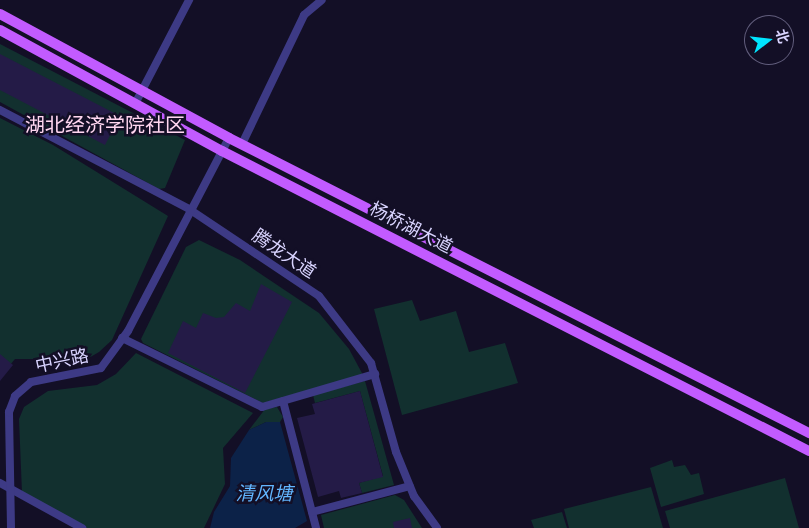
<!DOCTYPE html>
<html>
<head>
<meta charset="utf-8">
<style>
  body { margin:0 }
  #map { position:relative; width:809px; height:528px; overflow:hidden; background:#130f26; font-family:"DejaVu Sans","Noto Sans SC",sans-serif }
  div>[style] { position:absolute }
  .green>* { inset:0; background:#12302f }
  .water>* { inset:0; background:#0c2248 }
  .building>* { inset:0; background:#241b47 }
  .minor>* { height:8px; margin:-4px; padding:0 4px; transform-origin:4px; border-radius:4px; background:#3d3a85 }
  .major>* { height:10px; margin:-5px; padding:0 5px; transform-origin:5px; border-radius:5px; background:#c25bff }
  span { translate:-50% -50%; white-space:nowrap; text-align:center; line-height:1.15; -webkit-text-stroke:5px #130f26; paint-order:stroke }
  .street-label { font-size:18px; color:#d9d4ff }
  .water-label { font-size:19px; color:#62b6ff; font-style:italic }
  .quarter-label { font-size:20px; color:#ffd6f0 }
  .north { position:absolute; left:744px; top:15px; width:50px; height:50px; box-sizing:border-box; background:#130f26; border:1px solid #625e7d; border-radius:50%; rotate:74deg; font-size:14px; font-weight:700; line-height:20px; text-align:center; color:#d9d4ff }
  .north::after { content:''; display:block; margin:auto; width:18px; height:22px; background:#00e5ff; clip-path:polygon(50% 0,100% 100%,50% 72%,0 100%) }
</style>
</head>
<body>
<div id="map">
  <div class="green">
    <div style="clip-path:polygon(0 44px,185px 140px,165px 188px,159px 189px,0 102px)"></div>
    <div style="clip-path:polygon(0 118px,53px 145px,168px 216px,112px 340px,99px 352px,87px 359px,15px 359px,0 377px)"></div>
    <div style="clip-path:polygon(199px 240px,240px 260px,319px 313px,349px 349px,363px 375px,263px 403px,143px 343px,141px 339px,186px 247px)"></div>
    <div style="clip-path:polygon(412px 300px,420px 321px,456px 311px,469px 352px,505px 343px,518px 383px,402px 415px,374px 309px)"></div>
    <div style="clip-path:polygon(136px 353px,253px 413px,223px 448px,225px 484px,204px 528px,87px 528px,22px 493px,19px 419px,24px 407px,48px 391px,97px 385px,116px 374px)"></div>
    <div style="clip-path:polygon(365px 381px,394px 485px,362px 493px,359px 483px,383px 476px,360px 391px,315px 403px,313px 395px)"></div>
    <div style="clip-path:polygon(277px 407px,283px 417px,280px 422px,266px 422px,249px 430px,265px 409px)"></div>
    <div style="clip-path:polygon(672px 460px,674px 467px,685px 465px,691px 475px,699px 473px,704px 494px,661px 507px,650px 468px)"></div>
    <div style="clip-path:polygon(785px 478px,799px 528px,670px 528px,665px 511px)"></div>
    <div style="clip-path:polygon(651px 487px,663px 528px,569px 528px,564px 509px)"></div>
    <div style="clip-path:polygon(395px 495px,404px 500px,422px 528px,324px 528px,321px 515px)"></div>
    <div style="clip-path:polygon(562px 512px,567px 528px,534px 528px,531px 520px)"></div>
  </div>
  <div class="water">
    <div style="clip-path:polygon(266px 422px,280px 422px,307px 521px,295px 528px,210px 528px,214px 512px,230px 486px,231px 458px,249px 430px)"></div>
  </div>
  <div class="building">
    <div style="clip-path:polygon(0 54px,120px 116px,105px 145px,0 90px)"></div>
    <div style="clip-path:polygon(261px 284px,292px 302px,245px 393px,168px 353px,183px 321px,196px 328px,203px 313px,216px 318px,224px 317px,236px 303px,250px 311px)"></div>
    <div style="clip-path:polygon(0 354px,13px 365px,0 381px)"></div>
    <div style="clip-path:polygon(360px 391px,383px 477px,359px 483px,362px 493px,341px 498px,339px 491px,318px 497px,297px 418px,315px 414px,312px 404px)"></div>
    <div style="clip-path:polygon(410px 518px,412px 528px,394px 528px,393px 522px)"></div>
  </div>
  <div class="minor">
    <div style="left:136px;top:102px;width:115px;rotate:-62.5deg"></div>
    <div style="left:0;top:110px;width:213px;rotate:27.6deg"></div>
    <div style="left:189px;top:209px;width:156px;rotate:33.8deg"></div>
    <div style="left:319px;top:296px;width:85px;rotate:52.2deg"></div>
    <div style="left:371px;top:363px;width:92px;rotate:74.3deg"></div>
    <div style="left:396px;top:452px;width:48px;rotate:67.8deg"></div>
    <div style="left:414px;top:496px;width:39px;rotate:54deg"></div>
    <div style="left:242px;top:144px;width:143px;rotate:-64.3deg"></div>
    <div style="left:304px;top:15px;width:23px;rotate:-40deg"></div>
    <div style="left:122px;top:338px;width:156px;rotate:26.2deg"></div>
    <div style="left:262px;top:407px;width:118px;rotate:-16.3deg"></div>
    <div style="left:283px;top:401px;width:131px;rotate:75.4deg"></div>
    <div style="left:0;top:483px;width:94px;rotate:28.8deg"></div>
    <div style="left:312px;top:512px;width:101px;rotate:-14.9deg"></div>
    <div style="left:11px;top:528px;width:116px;rotate:-91deg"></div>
    <div style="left:9px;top:412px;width:17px;rotate:-69deg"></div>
    <div style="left:15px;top:396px;width:21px;rotate:-41deg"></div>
    <div style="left:31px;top:382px;width:71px;rotate:-11.3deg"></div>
    <div style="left:101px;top:368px;width:46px;rotate:-53.9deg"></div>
    <div style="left:128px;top:331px;width:218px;rotate:-62.4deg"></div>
  </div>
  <div class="major">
    <div style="left:0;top:14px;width:260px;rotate:28.4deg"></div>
    <div style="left:229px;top:138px;width:651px;rotate:26.96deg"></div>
    <div style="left:0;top:30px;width:253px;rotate:28.6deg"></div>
    <div style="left:222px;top:151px;width:659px;rotate:27.07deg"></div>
  </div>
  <div class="street-label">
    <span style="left:411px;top:228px;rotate:27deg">杨桥湖大道</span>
    <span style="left:284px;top:254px;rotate:34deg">腾龙大道</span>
    <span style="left:62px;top:361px;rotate:-12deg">中兴路</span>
  </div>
  <div class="water-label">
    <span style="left:264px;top:494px">清风塘</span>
  </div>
  <div class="quarter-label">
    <span style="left:105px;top:125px">湖北经济学院社区</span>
  </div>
  <div class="north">北</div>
</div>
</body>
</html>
